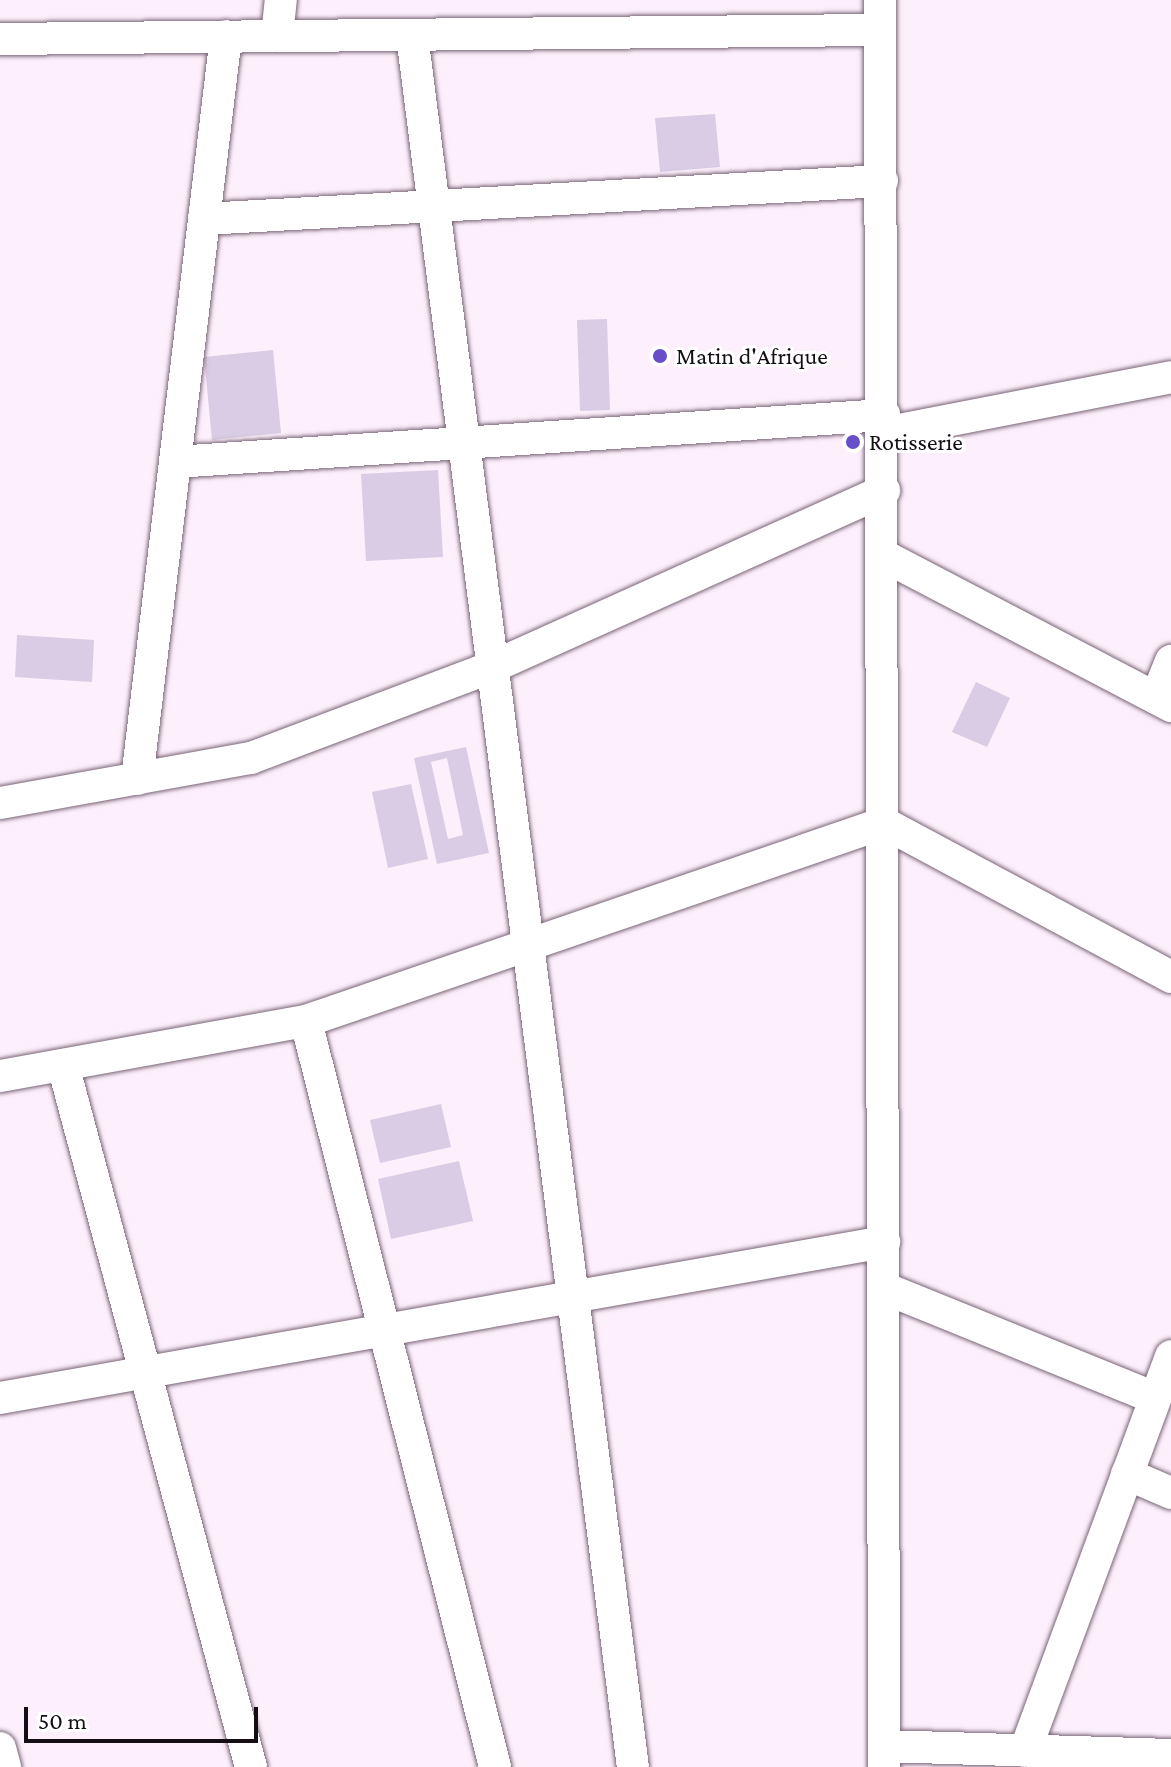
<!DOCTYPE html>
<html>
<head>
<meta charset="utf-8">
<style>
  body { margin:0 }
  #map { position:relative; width:1171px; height:1767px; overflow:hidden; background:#fdeffb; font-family:"Crimson Pro",serif }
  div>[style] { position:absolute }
  .building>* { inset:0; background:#dacce5 }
  .roads { filter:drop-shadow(0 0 2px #796476) drop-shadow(0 0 2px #796476) }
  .street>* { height:32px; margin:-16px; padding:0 16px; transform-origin:16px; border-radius:16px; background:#fff }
  .dots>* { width:22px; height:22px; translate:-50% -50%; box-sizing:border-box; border:4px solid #fff; border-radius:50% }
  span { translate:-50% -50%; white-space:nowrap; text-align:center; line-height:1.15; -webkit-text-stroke:6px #fff; paint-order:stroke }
  .poi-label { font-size:24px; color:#140d14 }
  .left { translate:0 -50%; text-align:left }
  .scale { position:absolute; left:24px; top:1707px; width:234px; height:36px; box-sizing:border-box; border:4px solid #140d14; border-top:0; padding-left:10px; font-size:24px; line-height:28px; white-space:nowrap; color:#140d14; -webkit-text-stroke:6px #fff; paint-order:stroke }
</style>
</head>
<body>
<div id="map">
  <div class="building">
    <div style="clip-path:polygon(715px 114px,720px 167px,660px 172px,655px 118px)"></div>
    <div style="clip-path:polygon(607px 319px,610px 410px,580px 411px,577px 320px)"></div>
    <div style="clip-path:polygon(273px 350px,281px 433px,212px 440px,204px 357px)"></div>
    <div style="clip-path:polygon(438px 470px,443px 557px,366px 561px,361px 474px)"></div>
    <div style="clip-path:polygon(17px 635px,94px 640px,92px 682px,15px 677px)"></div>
    <div style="clip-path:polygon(976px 682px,1010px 698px,987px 747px,952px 732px)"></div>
    <div style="clip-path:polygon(evenodd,466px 747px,489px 853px,437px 864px,414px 758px,466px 747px,447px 758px,463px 835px,448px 839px,431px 762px,447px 758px)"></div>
    <div style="clip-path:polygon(411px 784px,428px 859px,388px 868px,372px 792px)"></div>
    <div style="clip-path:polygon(441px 1104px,451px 1147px,380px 1163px,370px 1120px)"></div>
    <div style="clip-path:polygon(459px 1161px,473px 1221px,391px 1239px,378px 1179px)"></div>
  </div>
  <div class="roads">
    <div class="street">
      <div style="left:880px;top:0;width:1767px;rotate:89.87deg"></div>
      <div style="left:412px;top:35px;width:1746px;rotate:82.73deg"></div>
      <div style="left:277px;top:36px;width:36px;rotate:-84deg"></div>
      <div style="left:0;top:39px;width:880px;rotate:-0.59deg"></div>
      <div style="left:204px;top:219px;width:679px;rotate:-3.21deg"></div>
      <div style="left:884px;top:433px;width:292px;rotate:-11deg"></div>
      <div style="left:175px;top:462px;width:711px;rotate:-3.79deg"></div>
      <div style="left:884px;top:556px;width:324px;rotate:27.6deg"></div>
      <div style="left:1156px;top:698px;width:40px;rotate:-68deg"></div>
      <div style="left:137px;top:779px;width:748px;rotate:-83.17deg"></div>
      <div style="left:0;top:803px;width:255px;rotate:-10.2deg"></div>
      <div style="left:251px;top:758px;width:258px;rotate:-20.7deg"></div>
      <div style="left:492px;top:667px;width:430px;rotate:-24.2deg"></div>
      <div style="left:306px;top:1021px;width:770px;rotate:75.78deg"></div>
      <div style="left:63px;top:1065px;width:727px;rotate:75.01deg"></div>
      <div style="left:0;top:1076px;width:311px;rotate:-10.2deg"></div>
      <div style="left:306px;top:1021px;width:611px;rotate:-18.91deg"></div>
      <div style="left:884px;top:823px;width:326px;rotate:28.2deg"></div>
      <div style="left:884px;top:1288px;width:292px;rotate:22.1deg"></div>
      <div style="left:0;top:1398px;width:898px;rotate:-10.01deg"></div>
      <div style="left:1127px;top:1474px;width:48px;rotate:23.4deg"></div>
      <div style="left:884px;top:1746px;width:287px;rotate:1.8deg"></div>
      <div style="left:0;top:1748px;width:20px;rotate:75deg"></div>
      <div style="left:1025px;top:1751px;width:421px;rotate:-69.7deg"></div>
    </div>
  </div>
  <div class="dots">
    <div style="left:660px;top:356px;background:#684fc9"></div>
    <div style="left:853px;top:442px;background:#684fc9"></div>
  </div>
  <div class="poi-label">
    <span class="left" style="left:676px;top:356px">Matin d'Afrique</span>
    <span class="left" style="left:869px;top:442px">Rotisserie</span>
  </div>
  <div class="scale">50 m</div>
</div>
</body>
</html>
